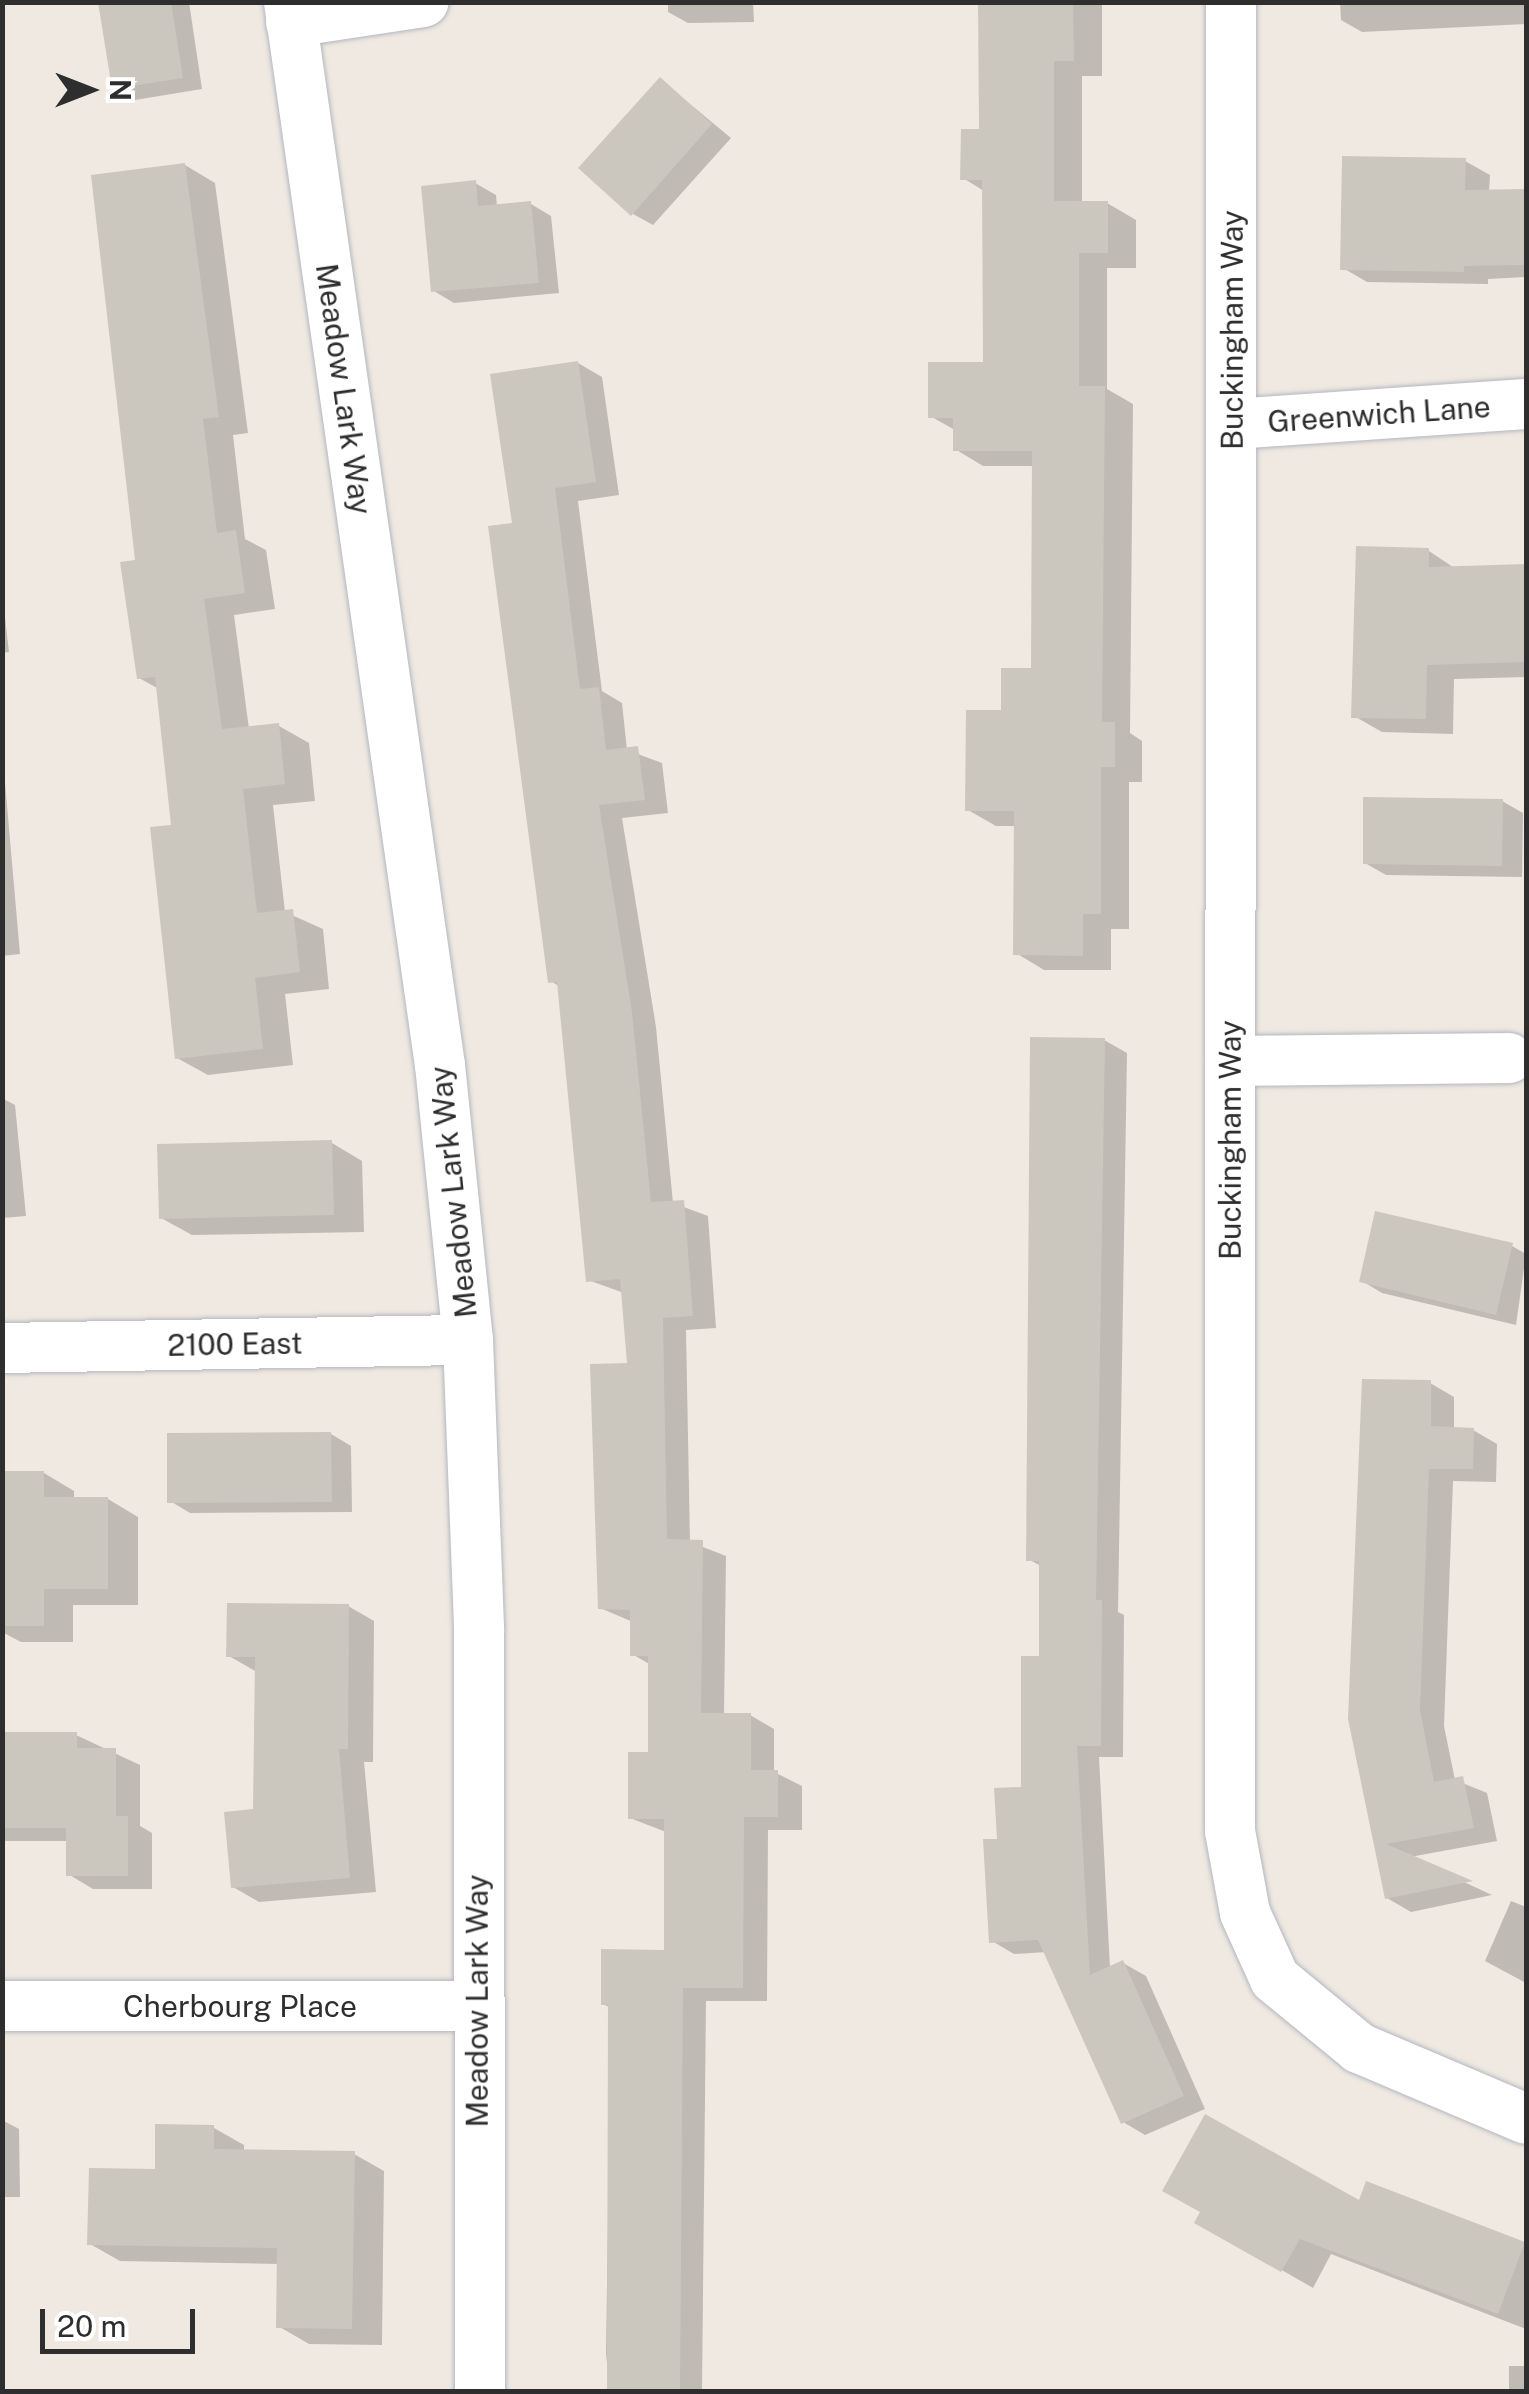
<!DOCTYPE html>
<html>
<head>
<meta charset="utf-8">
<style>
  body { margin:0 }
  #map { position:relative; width:1529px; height:2394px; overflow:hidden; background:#efe9e1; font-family:"Public Sans",sans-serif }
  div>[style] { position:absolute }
  .shadow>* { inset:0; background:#0003 }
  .building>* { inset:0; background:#cbc7bf }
  .roads { filter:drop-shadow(0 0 2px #b4b7c1) drop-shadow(0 0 2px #b4b7c1) }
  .minor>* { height:50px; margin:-25px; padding:0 25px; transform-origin:25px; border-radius:25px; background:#fff }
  span { translate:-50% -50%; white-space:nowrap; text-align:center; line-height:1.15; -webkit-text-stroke:8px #fff; paint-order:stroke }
  .street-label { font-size:30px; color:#2e2e2e }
  .frame { position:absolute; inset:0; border:5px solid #2e2e2e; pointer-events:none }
  .north { position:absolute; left:40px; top:40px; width:100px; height:100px; -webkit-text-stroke:8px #fff; paint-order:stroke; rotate:90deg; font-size:28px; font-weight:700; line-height:40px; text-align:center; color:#2e2e2e }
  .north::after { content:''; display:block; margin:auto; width:35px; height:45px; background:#2e2e2e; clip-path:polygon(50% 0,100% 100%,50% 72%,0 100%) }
  .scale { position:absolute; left:40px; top:2309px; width:155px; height:45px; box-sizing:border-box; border:5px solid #2e2e2e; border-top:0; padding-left:12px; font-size:30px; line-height:35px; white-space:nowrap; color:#2e2e2e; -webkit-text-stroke:8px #fff; paint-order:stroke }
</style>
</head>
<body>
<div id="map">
  <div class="shadow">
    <div style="clip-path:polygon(101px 2px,189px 2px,202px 89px,135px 100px,114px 88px)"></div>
    <div style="clip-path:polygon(668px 2px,753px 2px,754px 22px,688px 23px,668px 12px)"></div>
    <div style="clip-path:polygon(980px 2px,1102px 2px,1102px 76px,1082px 76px,1082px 203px,1107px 203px,1136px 220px,1136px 268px,1107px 268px,1107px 389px,1133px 404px,1130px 733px,1142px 741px,1142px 782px,1129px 782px,1129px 929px,1111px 929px,1111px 970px,1044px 970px,1016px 953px,1017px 826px,996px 826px,968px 810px,1033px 671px,1035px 466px,983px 466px,955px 449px,955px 430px,930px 416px,986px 364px,984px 191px,963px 178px,981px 132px)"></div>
    <div style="clip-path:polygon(1340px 2px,1526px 2px,1526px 24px,1362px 32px,1341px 20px)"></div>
    <div style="clip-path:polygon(661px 80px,731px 138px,653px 225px,633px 214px)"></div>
    <div style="clip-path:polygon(1465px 161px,1490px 175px,1489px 192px,1526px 191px,1526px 277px,1488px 279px,1488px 284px,1367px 282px,1343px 268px)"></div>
    <div style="clip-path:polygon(185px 165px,215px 183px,248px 433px,233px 435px,245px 539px,266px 550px,275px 609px,234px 615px,249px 729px,279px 726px,309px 743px,315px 801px,273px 805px,285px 912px,323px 929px,329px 989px,285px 994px,293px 1065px,208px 1075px,177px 1058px,174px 827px,159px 689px,139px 678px,137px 562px)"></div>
    <div style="clip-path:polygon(475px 183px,496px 195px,497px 207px,531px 204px,551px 216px,559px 293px,454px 303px,434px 291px)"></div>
    <div style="clip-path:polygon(578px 363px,602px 377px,619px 495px,578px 501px,602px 691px,622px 703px,627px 750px,662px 763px,668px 813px,622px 818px,656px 1027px,673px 1203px,708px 1216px,716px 1328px,686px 1330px,690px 1542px,726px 1556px,724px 1716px,750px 1715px,774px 1729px,774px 1772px,802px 1786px,802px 1830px,768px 1830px,767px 2001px,706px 2001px,702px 2392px,610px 2392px,606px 2353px,611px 2008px,603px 2004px,666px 1953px,666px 1832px,630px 1818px,651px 1755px,651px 1665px,632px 1654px,633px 1622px,600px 1608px,630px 1365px,624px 1293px,588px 1280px,560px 987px,551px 981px,515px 526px)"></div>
    <div style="clip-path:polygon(1429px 551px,1456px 569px,1526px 566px,1526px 677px,1454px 679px,1453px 734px,1382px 732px,1354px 716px)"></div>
    <div style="clip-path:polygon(2px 591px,9px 652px,2px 653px)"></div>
    <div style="clip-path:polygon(2px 748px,20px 954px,2px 956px)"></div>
    <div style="clip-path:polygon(1502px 801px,1523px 813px,1522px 877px,1386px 875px,1365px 863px)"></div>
    <div style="clip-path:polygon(1104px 1040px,1127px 1053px,1118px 1612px,1124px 1615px,1123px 1757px,1099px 1757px,1110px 1968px,1123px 1963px,1146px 1976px,1205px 2109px,1145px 2135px,1123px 2122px,1047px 1952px,1014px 1954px,992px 1941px,1000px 1841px,1023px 1789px,1041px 1658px,1041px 1566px,1028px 1559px)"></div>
    <div style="clip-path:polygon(2px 1098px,15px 1105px,26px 1216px,2px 1218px)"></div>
    <div style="clip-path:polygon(332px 1143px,362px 1161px,364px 1232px,192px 1235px,161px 1218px)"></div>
    <div style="clip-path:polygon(1512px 1246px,1526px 1254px,1516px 1325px,1382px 1293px,1362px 1281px)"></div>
    <div style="clip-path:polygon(1430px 1383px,1454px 1397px,1454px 1430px,1473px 1430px,1497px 1444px,1496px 1482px,1453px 1481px,1444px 1726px,1455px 1780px,1487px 1793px,1497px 1841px,1410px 1857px,1492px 1895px,1411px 1912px,1387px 1898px,1351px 1719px)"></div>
    <div style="clip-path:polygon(331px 1434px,351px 1446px,352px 1512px,190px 1513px,170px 1501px)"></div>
    <div style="clip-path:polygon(2px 1473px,44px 1473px,74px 1491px,74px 1499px,108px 1499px,138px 1517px,138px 1605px,73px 1605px,73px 1642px,21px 1642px,2px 1632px)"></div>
    <div style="clip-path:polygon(348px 1606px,374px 1621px,373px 1762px,364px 1762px,376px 1892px,259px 1902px,233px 1887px,256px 1812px,257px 1672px,229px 1656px)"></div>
    <div style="clip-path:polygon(2px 1734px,76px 1735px,140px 1765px,140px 1826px,152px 1833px,152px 1889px,93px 1889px,68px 1874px,68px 1841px,2px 1841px)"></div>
    <div style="clip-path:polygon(1511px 1901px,1526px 1907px,1526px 1983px,1485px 1961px)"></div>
    <div style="clip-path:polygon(2px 2120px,19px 2129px,20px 2197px,2px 2197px)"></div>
    <div style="clip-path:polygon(214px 2128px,244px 2145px,244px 2152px,354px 2154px,384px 2171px,382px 2345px,309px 2344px,278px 2326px,279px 2264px,120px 2261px,90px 2244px,157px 2171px)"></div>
    <div style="clip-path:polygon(1367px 2184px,1526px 2246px,1526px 2329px,1331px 2254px,1313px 2288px,1198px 2222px,1360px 2204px)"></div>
    <div style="clip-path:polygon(1509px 2366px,1526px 2366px,1526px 2392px,1509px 2392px)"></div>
  </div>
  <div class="building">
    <div style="clip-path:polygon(98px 2px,171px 2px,183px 78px,112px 89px)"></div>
    <div style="clip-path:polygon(978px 2px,1073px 2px,1074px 61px,1054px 61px,1054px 201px,1108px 201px,1108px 253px,1079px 253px,1079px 386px,1105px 386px,1102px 722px,1115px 722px,1115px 767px,1101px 767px,1101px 914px,1083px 914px,1083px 956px,1013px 955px,1014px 811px,965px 811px,966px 710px,1001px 710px,1001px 668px,1031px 668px,1032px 451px,953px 451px,953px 418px,928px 418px,928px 362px,983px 362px,982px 180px,960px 180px,961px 129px,979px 129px)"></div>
    <div style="clip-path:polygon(660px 77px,712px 124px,631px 216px,578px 168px)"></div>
    <div style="clip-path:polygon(1342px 156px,1466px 158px,1465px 190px,1526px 189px,1526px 265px,1464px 266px,1464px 272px,1340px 270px)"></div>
    <div style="clip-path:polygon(185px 163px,219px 417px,203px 419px,217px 533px,236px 530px,245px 593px,204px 599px,222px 729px,279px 723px,285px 784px,243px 789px,257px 913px,293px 909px,300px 972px,255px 978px,263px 1049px,175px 1059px,150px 827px,171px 825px,155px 677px,137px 679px,120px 562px,135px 560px,91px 175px)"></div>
    <div style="clip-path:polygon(476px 180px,478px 206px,531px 201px,539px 283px,431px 292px,421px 186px)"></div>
    <div style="clip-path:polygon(578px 361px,596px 482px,555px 488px,580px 689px,599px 687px,606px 750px,638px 746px,645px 800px,599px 805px,632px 1012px,651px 1202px,684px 1200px,693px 1316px,663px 1318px,667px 1539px,703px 1540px,701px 1713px,751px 1713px,751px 1770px,778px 1770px,778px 1817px,744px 1817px,743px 1988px,683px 1988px,680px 2392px,607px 2392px,608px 2005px,601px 2005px,601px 1949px,664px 1950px,664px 1819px,628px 1819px,628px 1752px,648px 1752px,648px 1656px,630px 1656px,630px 1610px,598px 1609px,590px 1364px,627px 1363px,620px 1279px,586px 1282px,557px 982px,548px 983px,488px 526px,512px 523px,490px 374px)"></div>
    <div style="clip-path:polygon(1356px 546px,1429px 548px,1429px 567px,1526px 564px,1526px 662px,1427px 665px,1426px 719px,1351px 718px)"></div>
    <div style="clip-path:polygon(1363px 797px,1503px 799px,1502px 866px,1363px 864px)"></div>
    <div style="clip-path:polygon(1030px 1037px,1105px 1038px,1096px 1600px,1102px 1600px,1101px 1746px,1077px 1746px,1090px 1975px,1123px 1960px,1184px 2096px,1121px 2124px,1038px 1940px,989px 1943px,983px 1839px,997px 1839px,994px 1788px,1021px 1787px,1021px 1656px,1039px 1656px,1039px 1561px,1026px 1561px)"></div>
    <div style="clip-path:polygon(332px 1140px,334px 1215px,159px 1219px,157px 1144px)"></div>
    <div style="clip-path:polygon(1375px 1211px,1513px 1243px,1496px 1315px,1359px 1282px)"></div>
    <div style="clip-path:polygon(1362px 1379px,1431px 1380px,1431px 1426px,1474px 1428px,1473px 1469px,1429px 1469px,1420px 1710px,1434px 1782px,1463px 1776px,1474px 1828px,1386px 1844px,1473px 1881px,1385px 1899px,1348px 1719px)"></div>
    <div style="clip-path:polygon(331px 1432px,332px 1502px,167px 1503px,167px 1433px)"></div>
    <div style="clip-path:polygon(2px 1471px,44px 1471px,44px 1497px,108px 1497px,108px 1589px,44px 1589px,44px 1626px,2px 1626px)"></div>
    <div style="clip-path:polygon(227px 1603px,349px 1604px,348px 1749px,339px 1749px,350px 1878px,231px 1888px,224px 1812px,253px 1809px,255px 1657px,226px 1657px)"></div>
    <div style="clip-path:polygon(2px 1732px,77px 1732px,77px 1748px,116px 1748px,116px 1816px,128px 1816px,128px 1876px,66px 1876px,66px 1828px,2px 1828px)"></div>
    <div style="clip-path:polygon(1205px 2114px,1359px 2200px,1366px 2181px,1525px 2242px,1498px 2314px,1300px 2239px,1281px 2272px,1194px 2223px,1200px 2212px,1162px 2191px)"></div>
    <div style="clip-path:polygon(155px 2124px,214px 2125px,214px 2149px,355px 2151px,352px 2329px,276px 2328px,277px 2248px,87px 2245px,89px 2168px,155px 2169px)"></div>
  </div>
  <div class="roads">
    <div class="minor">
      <div style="left:289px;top:2px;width:1074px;rotate:81.92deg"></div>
      <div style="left:440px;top:1065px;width:276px;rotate:84.2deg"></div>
      <div style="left:468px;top:1340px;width:292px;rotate:87.8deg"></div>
      <div style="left:479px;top:1632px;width:760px;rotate:89.92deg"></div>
      <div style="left:1231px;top:2px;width:1829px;rotate:90.03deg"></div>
      <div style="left:1230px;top:1831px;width:83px;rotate:79.6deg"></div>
      <div style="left:1245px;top:1913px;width:72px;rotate:65.6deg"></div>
      <div style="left:1275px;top:1979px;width:109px;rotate:39.4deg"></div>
      <div style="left:1359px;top:2048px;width:181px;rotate:23deg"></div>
      <div style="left:291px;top:22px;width:134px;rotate:-8.6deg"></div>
      <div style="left:1232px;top:424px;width:295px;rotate:-3.9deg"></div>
      <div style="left:1230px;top:1061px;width:279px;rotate:-0.6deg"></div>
      <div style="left:2px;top:1348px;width:466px;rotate:-1deg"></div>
      <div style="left:2px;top:2006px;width:475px"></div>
    </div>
  </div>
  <div class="street-label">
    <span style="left:1232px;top:330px;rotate:-90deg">Buckingham Way</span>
    <span style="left:344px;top:389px;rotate:82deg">Meadow Lark Way</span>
    <span style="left:1379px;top:414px;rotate:-4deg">Greenwich Lane</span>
    <span style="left:1230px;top:1140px;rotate:-90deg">Buckingham Way</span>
    <span style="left:453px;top:1192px;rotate:-96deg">Meadow Lark Way</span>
    <span style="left:235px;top:1344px;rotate:-1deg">2100 East</span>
    <span style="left:477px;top:2001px;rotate:-90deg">Meadow Lark Way</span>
    <span style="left:240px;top:2006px">Cherbourg Place</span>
  </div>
  <div class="frame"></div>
  <div class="north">N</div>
  <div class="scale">20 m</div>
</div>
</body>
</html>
